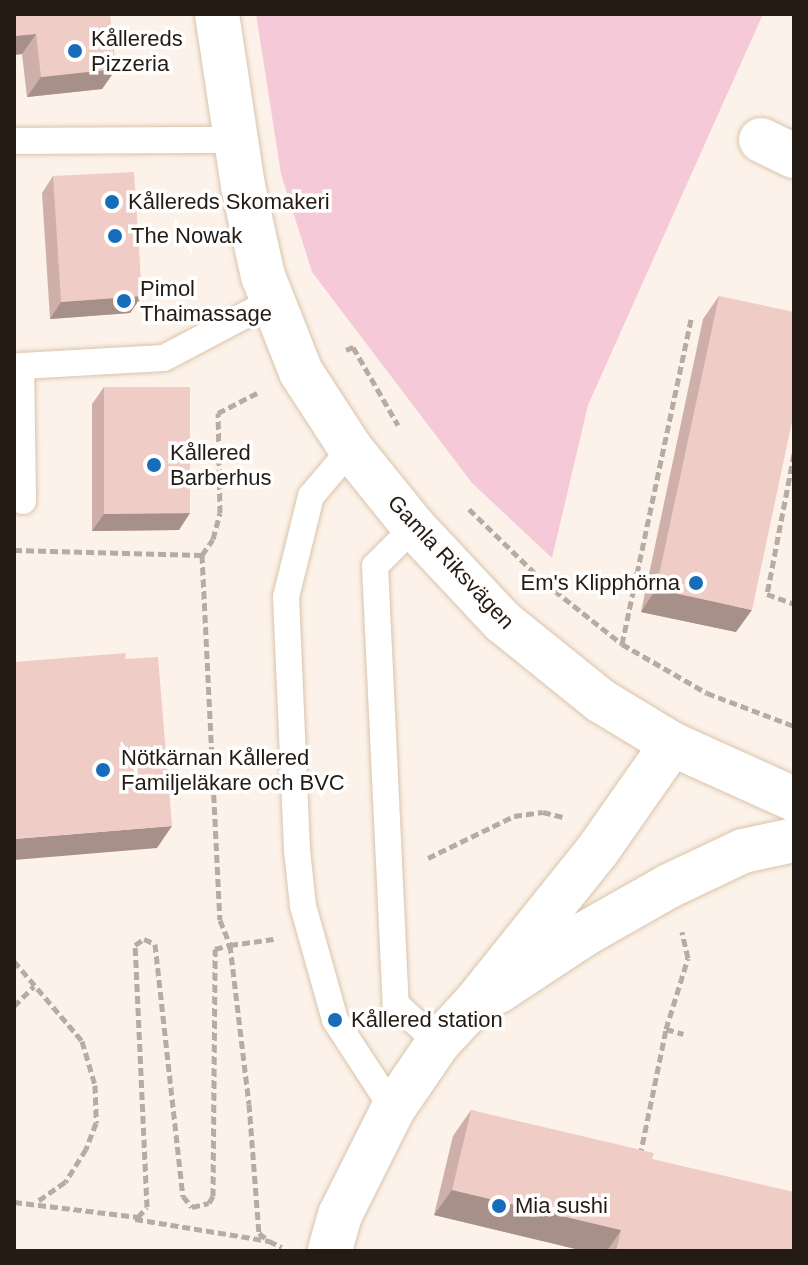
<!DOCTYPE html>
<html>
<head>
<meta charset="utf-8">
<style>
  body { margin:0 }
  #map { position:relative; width:808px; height:1265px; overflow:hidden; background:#fcf2e9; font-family:Helvetica,sans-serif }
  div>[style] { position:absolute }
  .green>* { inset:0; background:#f6c9d8 }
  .path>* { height:5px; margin-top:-2.5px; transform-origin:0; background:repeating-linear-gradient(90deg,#b5aca3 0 8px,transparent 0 12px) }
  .roads { filter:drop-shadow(0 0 2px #dac3ac) drop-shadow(0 0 2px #dac3ac) }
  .lane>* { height:26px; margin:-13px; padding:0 13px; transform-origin:13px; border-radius:13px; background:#fff }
  .street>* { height:44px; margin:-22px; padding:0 22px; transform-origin:22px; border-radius:22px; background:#fff }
  .secondary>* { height:44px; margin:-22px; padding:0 22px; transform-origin:22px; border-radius:22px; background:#fff }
  .wall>* { inset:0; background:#ceafa9 }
  .shaded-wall>* { inset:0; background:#a78f8a }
  .building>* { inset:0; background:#efccc5 }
  .dots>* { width:22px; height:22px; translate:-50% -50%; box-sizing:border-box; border:4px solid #fff; border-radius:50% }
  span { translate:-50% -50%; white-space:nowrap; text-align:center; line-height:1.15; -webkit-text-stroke:7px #fff; paint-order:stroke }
  .poi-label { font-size:22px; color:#241c14 }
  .left { translate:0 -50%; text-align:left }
  .right { translate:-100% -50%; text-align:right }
  .street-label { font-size:22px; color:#241c14 }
  .frame { position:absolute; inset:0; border:16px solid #241c14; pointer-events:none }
</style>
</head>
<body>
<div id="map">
  <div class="green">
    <div style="clip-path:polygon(256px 14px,763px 14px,588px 405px,552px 558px,472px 483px,312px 272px,281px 174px)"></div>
  </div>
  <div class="path">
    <div style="left:346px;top:350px;width:8px;rotate:-23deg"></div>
    <div style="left:353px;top:347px;width:90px;rotate:60deg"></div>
    <div style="left:794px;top:454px;width:143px;rotate:100.9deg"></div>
    <div style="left:767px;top:594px;width:29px;rotate:20deg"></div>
    <div style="left:469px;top:509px;width:106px;rotate:44.2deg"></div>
    <div style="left:545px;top:583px;width:98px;rotate:38.4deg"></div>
    <div style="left:622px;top:644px;width:98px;rotate:30deg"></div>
    <div style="left:707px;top:693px;width:93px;rotate:20.8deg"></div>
    <div style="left:14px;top:550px;width:188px;rotate:1.5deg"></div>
    <div style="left:202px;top:555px;width:19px;rotate:-55deg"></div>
    <div style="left:213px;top:539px;width:27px;rotate:-75deg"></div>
    <div style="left:220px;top:513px;width:100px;rotate:-91.1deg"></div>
    <div style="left:218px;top:413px;width:44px;rotate:-27.1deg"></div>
    <div style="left:202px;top:555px;width:365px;rotate:87.2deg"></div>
    <div style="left:220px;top:920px;width:27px;rotate:68deg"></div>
    <div style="left:230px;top:945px;width:44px;rotate:-7.8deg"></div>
    <div style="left:622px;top:644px;width:332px;rotate:-78deg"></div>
    <div style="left:428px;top:858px;width:96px;rotate:-26deg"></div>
    <div style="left:514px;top:816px;width:29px;rotate:-8deg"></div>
    <div style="left:543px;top:812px;width:21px;rotate:14deg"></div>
    <div style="left:14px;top:961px;width:105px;rotate:49.6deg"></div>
    <div style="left:82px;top:1041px;width:46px;rotate:73.5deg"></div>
    <div style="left:95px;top:1085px;width:38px;rotate:88deg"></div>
    <div style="left:96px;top:1123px;width:28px;rotate:111deg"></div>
    <div style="left:86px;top:1149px;width:39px;rotate:122deg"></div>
    <div style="left:65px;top:1182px;width:35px;rotate:145deg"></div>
    <div style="left:14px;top:1006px;width:28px;rotate:-45deg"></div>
    <div style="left:666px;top:1029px;width:18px;rotate:16deg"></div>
    <div style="left:640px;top:1156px;width:130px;rotate:-78.4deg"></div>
    <div style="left:666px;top:1029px;width:74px;rotate:-72.8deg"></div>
    <div style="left:688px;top:958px;width:27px;rotate:-103deg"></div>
    <div style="left:14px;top:1202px;width:125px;rotate:6.9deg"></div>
    <div style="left:138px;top:1217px;width:13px;rotate:-48deg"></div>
    <div style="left:147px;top:1207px;width:262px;rotate:-92.6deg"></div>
    <div style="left:135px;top:945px;width:11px;rotate:-34deg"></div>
    <div style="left:144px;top:939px;width:12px;rotate:24deg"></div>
    <div style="left:155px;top:944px;width:254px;rotate:83.7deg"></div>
    <div style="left:183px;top:1196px;width:14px;rotate:51deg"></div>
    <div style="left:192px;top:1207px;width:17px;rotate:-13deg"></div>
    <div style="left:209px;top:1203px;width:8px;rotate:-60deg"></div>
    <div style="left:213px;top:1196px;width:247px;rotate:-89.5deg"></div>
    <div style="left:215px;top:949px;width:16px;rotate:-15deg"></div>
    <div style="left:230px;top:945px;width:160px;rotate:83.2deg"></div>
    <div style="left:249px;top:1104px;width:129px;rotate:85.6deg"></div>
    <div style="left:259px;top:1233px;width:13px;rotate:39deg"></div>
    <div style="left:135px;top:1219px;width:136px;rotate:9.3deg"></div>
    <div style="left:269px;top:1241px;width:14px;rotate:25deg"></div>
  </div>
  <div class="roads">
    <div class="lane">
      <div style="left:14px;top:141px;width:222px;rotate:-0.3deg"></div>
      <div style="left:351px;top:449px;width:62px;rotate:130.4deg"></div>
      <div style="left:311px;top:496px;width:104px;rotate:103.9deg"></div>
      <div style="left:286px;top:597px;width:253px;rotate:87.5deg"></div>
      <div style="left:297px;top:850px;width:56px;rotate:83.9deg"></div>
      <div style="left:303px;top:906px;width:118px;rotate:74.3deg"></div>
      <div style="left:335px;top:1020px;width:106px;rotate:56.9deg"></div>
      <div style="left:23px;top:501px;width:135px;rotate:-90.8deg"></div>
      <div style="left:21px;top:366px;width:143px;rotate:-3.2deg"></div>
      <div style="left:164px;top:358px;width:122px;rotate:-27.8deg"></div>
      <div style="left:414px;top:527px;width:55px;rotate:135deg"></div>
      <div style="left:375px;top:566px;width:63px;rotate:87.3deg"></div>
      <div style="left:378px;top:629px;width:375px;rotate:87.3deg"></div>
      <div style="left:396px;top:1004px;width:57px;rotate:42.9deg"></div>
    </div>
    <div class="street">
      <div style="left:761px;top:140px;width:37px;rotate:26deg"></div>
      <div style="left:672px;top:744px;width:134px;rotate:24.3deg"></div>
    </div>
    <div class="secondary">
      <div style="left:217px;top:14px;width:174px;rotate:81.4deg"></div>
      <div style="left:243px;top:186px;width:92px;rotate:77.5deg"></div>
      <div style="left:263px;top:276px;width:103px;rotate:68.4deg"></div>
      <div style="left:301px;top:372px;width:92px;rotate:57deg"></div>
      <div style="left:351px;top:449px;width:100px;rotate:51.1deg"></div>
      <div style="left:414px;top:527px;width:130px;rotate:46.9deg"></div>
      <div style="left:503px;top:622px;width:126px;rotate:38.9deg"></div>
      <div style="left:601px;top:701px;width:83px;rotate:31.2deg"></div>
      <div style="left:672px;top:744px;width:131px;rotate:125deg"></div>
      <div style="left:597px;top:851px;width:193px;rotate:128.7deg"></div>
      <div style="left:476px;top:1002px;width:56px;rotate:132.8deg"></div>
      <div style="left:438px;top:1043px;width:80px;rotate:124.3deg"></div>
      <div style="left:393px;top:1109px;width:119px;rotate:116.6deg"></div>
      <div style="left:340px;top:1215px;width:37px;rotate:106deg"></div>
      <div style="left:497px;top:992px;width:109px;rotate:-33.4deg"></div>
      <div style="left:588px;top:932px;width:93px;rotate:-29.6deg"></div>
      <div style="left:669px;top:886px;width:82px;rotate:-25.3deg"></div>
      <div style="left:743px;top:851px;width:52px;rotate:-12.2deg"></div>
    </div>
  </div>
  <div class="wall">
    <div style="clip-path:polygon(14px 14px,116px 69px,102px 89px,27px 97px,22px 54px,14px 55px)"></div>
    <div style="clip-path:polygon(53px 176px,142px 296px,130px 313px,50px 319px,42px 193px)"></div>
    <div style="clip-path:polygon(719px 296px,736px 632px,641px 612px,703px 319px)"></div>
    <div style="clip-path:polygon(104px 387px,179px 530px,92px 531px,92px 404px)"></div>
    <div style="clip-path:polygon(471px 1110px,652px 1159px,794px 1251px,584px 1251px,434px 1215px,453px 1136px)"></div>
  </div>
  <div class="shaded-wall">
    <div style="clip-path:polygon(36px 34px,22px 54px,14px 55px,14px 38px,15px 36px)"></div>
    <div style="clip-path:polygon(116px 69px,102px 89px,27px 97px,41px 77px)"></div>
    <div style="clip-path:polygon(142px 296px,130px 313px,50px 319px,61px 302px)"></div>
    <div style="clip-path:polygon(190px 513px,179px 530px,92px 531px,104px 514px)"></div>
    <div style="clip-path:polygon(656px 589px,752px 610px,736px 632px,641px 612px)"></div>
    <div style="clip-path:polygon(172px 826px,157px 848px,14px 860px,14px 839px)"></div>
    <div style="clip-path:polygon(452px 1190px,621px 1230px,607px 1251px,584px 1251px,434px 1215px)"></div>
  </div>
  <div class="building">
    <div style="clip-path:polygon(14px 14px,110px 14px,116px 69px,41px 77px,36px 34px,15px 36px)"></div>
    <div style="clip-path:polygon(134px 172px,142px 296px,61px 302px,53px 176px)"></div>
    <div style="clip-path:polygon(719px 296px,794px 312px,794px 412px,752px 610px,656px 589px)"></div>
    <div style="clip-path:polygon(104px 387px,190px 387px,190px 513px,104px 514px)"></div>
    <div style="clip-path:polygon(126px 653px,125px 659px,158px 657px,172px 826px,14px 839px,14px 662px)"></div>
    <div style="clip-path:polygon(471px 1110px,654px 1153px,652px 1159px,794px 1192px,794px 1251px,616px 1251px,621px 1230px,452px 1190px)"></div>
  </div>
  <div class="dots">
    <div style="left:75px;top:51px;background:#186dbb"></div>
    <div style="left:112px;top:202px;background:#186dbb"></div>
    <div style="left:115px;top:236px;background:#186dbb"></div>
    <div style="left:124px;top:301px;background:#186dbb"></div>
    <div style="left:154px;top:465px;background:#186dbb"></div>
    <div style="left:696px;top:583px;background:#186dbb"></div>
    <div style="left:103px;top:770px;background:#186dbb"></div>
    <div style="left:335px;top:1020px;background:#186dbb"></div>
    <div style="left:499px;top:1206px;background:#186dbb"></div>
  </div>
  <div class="poi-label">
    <span class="left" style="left:91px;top:51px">Kållereds<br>Pizzeria</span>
    <span class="left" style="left:128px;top:202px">Kållereds Skomakeri</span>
    <span class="left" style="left:131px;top:236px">The Nowak</span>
    <span class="left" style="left:140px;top:301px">Pimol<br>Thaimassage</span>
    <span class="left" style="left:170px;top:465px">Kållered<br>Barberhus</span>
    <span class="right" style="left:680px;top:583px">Em's Klipphörna</span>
    <span class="left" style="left:121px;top:770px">Nötkärnan Kållered<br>Familjeläkare och BVC</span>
    <span class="left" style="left:351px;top:1020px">Kållered station</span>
    <span class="left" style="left:515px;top:1206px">Mia sushi</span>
  </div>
  <div class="street-label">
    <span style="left:451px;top:562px;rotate:47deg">Gamla Riksvägen</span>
  </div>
  <div class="frame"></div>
</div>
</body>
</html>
